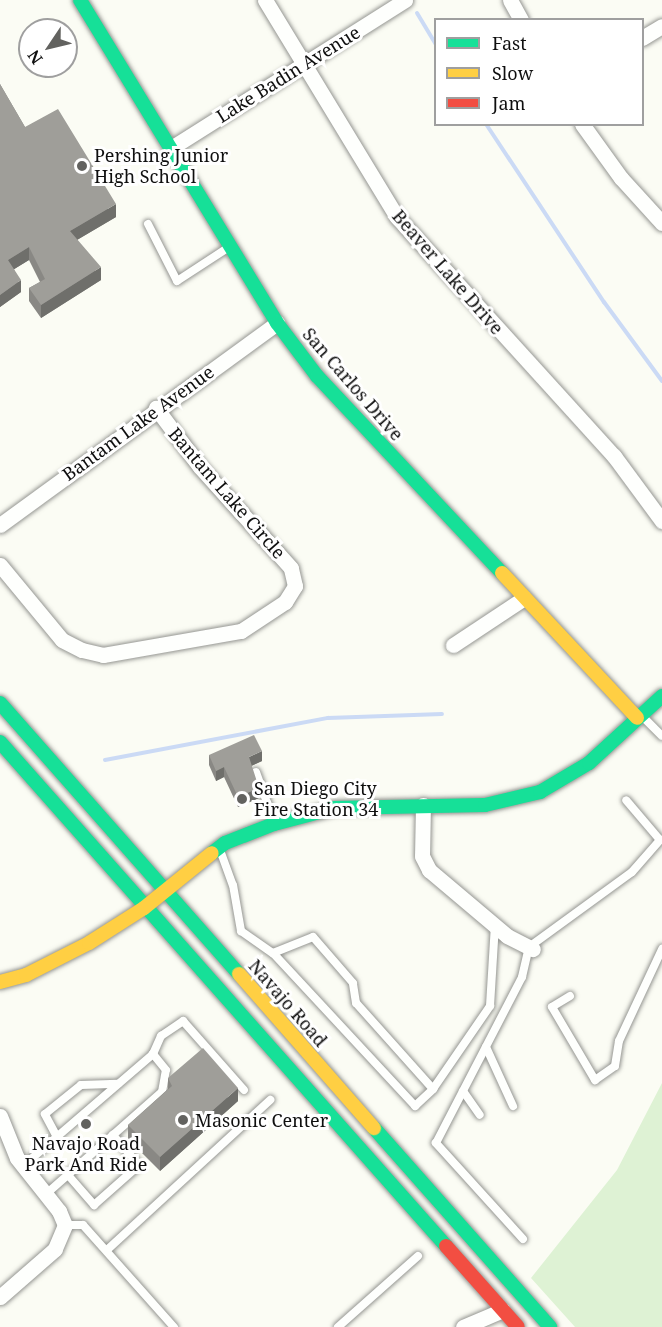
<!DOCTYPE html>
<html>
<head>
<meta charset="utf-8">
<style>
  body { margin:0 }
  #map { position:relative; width:662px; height:1327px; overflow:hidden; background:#fbfcf4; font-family:"Noto Serif",serif }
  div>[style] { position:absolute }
  .green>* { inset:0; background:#def2d4 }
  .stream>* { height:4px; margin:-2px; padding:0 2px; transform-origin:2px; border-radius:2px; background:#cbdaf5 }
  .roads { filter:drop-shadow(0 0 2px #959692) drop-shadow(0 0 2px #959692) }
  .lane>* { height:8px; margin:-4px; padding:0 4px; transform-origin:4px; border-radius:4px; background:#fefffd }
  .street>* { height:15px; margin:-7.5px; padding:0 7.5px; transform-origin:7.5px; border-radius:7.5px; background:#fefffd }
  .fast>* { height:14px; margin:-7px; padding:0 7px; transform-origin:7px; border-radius:7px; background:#16e098 }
  .slow>* { height:14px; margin:-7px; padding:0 7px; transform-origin:7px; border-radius:7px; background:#ffcf43 }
  .jam>* { height:14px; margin:-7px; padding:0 7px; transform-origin:7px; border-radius:7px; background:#f24e42 }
  .wall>* { inset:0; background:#898884 }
  .shaded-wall>* { inset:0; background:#6f6f6b }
  .building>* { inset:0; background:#9f9e99 }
  .dots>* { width:16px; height:16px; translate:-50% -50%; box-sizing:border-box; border:3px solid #fff; border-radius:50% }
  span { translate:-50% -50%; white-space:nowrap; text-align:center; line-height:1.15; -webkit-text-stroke:6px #fff; paint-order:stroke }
  .street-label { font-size:18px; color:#0f0f0f }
  .poi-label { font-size:18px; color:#0f0f0f }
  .left { translate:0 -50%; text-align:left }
  .legend { position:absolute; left:434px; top:18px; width:210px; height:108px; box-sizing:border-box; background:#fff; border:2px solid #9f9f9f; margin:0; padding:8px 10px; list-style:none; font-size:18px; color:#0f0f0f }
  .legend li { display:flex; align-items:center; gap:12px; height:30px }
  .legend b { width:30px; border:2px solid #9f9f9f }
  .north { position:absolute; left:18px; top:18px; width:60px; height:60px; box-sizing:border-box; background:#fff; border:2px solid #9f9f9f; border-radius:50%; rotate:235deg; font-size:16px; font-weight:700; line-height:24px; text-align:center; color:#0f0f0f }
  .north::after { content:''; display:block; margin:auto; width:21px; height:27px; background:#62625f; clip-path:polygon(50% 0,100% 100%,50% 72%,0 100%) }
</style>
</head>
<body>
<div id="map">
  <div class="green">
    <div style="clip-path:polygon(662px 1083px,662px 1327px,575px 1327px,531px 1278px,617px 1170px)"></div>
  </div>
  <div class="stream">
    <div style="left:417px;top:13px;width:37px;rotate:59deg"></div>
    <div style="left:486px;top:124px;width:214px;rotate:56.5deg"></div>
    <div style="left:604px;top:302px;width:98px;rotate:53.7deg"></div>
    <div style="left:105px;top:760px;width:227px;rotate:-10.7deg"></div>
    <div style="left:328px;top:718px;width:114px;rotate:-2deg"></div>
  </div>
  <div class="roads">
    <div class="lane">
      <div style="left:148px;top:224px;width:64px;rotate:63deg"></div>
      <div style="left:177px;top:281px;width:62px;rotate:-33.2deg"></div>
      <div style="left:642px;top:716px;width:28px;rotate:45deg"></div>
      <div style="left:256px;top:772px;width:53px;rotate:70.2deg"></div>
      <div style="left:220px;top:850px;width:37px;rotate:70deg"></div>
      <div style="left:233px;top:885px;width:47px;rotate:80.1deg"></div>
      <div style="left:241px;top:931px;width:39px;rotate:35deg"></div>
      <div style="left:273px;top:953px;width:209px;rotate:47.1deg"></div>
      <div style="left:415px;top:1106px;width:25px;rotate:-43deg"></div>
      <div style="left:433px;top:1089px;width:115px;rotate:-131.8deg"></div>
      <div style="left:356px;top:1003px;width:20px;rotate:-99deg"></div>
      <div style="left:353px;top:983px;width:61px;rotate:-131deg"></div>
      <div style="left:313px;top:937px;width:43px;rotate:158.2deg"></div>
      <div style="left:570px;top:996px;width:21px;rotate:149deg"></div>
      <div style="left:552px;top:1007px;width:85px;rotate:59.5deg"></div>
      <div style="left:595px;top:1080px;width:24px;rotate:-35deg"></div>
      <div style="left:615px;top:1066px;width:25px;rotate:-81deg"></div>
      <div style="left:619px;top:1041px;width:102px;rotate:-64.9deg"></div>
      <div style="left:486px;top:1047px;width:65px;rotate:65.4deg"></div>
      <div style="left:433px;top:1089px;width:101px;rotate:-55.5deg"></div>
      <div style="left:490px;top:1006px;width:81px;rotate:-86.5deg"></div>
      <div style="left:463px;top:1091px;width:29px;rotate:55deg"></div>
      <div style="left:57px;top:1137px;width:26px;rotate:-118deg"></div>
      <div style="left:45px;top:1114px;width:46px;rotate:-38.9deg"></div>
      <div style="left:81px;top:1085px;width:37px;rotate:-2deg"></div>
      <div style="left:23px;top:1166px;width:172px;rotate:-40.7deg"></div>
      <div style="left:153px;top:1054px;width:20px;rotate:-66deg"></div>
      <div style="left:161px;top:1036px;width:27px;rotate:-34deg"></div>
      <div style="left:183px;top:1021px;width:92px;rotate:48.5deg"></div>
      <div style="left:68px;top:1175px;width:40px;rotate:49deg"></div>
      <div style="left:94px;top:1205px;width:60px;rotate:-41.6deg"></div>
      <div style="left:139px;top:1165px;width:40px;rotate:-131deg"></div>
      <div style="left:45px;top:1195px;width:156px;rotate:-41.4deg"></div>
      <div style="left:162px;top:1092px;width:22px;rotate:-80deg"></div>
      <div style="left:166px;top:1070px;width:21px;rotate:-129deg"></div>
      <div style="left:65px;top:1225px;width:18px"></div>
      <div style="left:83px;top:1225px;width:137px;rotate:48.3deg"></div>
      <div style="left:523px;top:1239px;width:130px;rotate:-132.2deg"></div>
      <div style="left:436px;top:1143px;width:187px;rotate:-62.6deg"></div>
      <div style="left:522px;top:977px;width:31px;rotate:-77deg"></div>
      <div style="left:529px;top:947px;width:127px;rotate:-36.1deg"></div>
      <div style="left:632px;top:872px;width:43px;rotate:-48.8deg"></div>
      <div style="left:660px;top:840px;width:52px;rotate:-130.4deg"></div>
      <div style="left:107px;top:1250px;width:222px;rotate:-42.6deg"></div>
      <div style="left:338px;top:1327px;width:107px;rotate:-41.6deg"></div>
    </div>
    <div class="street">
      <div style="left:265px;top:0;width:254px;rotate:58.7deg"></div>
      <div style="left:397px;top:217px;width:323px;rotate:47.8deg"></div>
      <div style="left:614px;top:456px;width:81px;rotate:53.6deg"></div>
      <div style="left:510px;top:0;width:23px;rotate:61deg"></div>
      <div style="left:642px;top:38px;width:23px;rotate:-31deg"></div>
      <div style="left:582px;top:124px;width:67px;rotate:54.2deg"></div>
      <div style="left:621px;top:178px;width:61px;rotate:47.7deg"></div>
      <div style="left:171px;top:148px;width:277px;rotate:-32.3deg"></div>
      <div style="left:0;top:525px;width:343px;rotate:-36.1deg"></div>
      <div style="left:0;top:565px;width:97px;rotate:50.4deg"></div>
      <div style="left:62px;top:640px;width:22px;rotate:27deg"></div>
      <div style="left:82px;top:650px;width:22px;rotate:13deg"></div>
      <div style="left:103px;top:655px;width:140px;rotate:-9.9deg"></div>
      <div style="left:241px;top:631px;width:53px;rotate:-33.4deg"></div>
      <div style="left:285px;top:602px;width:19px;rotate:-58deg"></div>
      <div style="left:295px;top:586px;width:18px;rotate:-103deg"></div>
      <div style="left:291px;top:568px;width:136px;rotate:-132deg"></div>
      <div style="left:200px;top:467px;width:74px;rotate:-126.7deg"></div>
      <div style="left:453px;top:645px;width:85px;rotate:-33.5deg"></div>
      <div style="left:423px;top:805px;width:51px;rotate:91.1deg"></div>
      <div style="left:422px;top:856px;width:16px;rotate:63deg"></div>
      <div style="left:429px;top:870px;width:102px;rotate:40.2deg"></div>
      <div style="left:507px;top:936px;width:29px;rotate:27deg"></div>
      <div style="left:0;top:1116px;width:45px;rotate:68deg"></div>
      <div style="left:17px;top:1158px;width:68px;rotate:51.6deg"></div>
      <div style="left:59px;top:1211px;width:15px;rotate:67deg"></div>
      <div style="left:65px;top:1225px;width:26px;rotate:113deg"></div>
      <div style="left:55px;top:1249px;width:73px;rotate:138.9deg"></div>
      <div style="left:463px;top:1327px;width:43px;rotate:-23deg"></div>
    </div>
    <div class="fast">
      <div style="left:80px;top:0;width:378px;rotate:58.6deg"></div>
      <div style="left:277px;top:323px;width:66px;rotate:53deg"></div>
      <div style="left:317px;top:376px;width:270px;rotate:46.8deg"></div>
      <div style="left:0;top:703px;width:361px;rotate:48.6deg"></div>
      <div style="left:0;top:742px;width:673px;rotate:48.49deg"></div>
      <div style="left:212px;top:853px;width:16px;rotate:-38deg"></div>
      <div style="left:225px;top:843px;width:53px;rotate:-21.2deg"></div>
      <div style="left:274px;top:824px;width:63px;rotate:-14.7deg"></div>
      <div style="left:335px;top:808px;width:150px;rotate:-1.1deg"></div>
      <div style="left:485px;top:805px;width:57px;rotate:-13.3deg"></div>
      <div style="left:540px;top:792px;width:57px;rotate:-30.6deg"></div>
      <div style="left:589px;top:763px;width:99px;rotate:-42.5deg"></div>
      <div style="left:374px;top:1128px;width:266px;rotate:48.5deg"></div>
    </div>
    <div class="slow">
      <div style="left:502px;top:573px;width:198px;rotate:47deg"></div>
      <div style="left:239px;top:974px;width:205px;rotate:48.8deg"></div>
      <div style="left:0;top:982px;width:27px;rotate:-15deg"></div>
      <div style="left:26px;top:975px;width:71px;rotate:-26.9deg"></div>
      <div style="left:89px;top:943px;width:65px;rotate:-32.5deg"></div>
      <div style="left:144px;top:908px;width:87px;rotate:-39deg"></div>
    </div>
    <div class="jam">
      <div style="left:446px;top:1246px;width:108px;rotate:48.4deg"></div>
    </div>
  </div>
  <div class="wall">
    <div style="clip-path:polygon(0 84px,25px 127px,116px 217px,77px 240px,101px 280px,41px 318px,29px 301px,29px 288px,40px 282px,29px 260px,14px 269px,21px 292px,0 307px)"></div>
    <div style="clip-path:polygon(209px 755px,262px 761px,251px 766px,259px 798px,238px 807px,224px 777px,216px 781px,209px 765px)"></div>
    <div style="clip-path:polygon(168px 1078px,238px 1101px,160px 1171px,128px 1139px,128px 1125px,168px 1089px)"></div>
  </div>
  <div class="shaded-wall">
    <div style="clip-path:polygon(116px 204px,116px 217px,70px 244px,70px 231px)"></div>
    <div style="clip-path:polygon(29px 247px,29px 260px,8px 273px,8px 260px)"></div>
    <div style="clip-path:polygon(101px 267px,101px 280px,41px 318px,41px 305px)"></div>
    <div style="clip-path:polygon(21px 280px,21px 292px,0 307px,0 295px)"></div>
    <div style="clip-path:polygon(262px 751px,262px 761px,249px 767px,249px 757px)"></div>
    <div style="clip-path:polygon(224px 767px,224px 777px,216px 781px,216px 771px)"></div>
    <div style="clip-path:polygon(259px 788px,259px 798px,238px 807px,238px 797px)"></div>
    <div style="clip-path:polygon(238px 1088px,238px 1101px,160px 1171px,160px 1157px)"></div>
  </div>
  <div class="building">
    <div style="clip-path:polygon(0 84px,25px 127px,58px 109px,116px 204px,70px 231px,101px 267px,41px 305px,29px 288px,45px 279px,29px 247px,8px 260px,21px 280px,0 295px)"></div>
    <div style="clip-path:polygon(254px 735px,262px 751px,249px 757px,259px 788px,238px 797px,224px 767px,216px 771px,209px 755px)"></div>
    <div style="clip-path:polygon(203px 1048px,238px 1088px,160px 1157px,128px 1125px,172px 1086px,168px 1078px)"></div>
  </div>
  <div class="dots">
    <div style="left:82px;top:166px;background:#62625f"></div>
    <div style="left:242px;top:799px;background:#62625f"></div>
    <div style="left:183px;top:1120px;background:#62625f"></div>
    <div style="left:86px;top:1124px;background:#62625f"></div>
  </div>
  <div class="street-label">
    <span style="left:288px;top:74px;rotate:-32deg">Lake Badin Avenue</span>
    <span style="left:448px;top:272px;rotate:49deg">Beaver Lake Drive</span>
    <span style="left:353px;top:384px;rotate:49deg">San Carlos Drive</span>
    <span style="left:138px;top:423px;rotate:-36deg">Bantam Lake Avenue</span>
    <span style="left:227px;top:493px;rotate:49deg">Bantam Lake Circle</span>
    <span style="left:288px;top:1003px;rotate:49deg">Navajo Road</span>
  </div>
  <div class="poi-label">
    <span class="left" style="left:94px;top:166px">Pershing Junior<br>High School</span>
    <span class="left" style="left:254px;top:799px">San Diego City<br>Fire Station 34</span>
    <span class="left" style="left:195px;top:1120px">Masonic Center</span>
    <span style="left:86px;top:1154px">Navajo Road<br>Park And Ride</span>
  </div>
  <ul class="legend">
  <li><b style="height:8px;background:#16e098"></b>Fast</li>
  <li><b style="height:8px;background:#ffcf43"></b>Slow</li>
  <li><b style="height:8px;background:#f24e42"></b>Jam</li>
  </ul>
  <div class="north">N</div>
</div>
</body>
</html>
